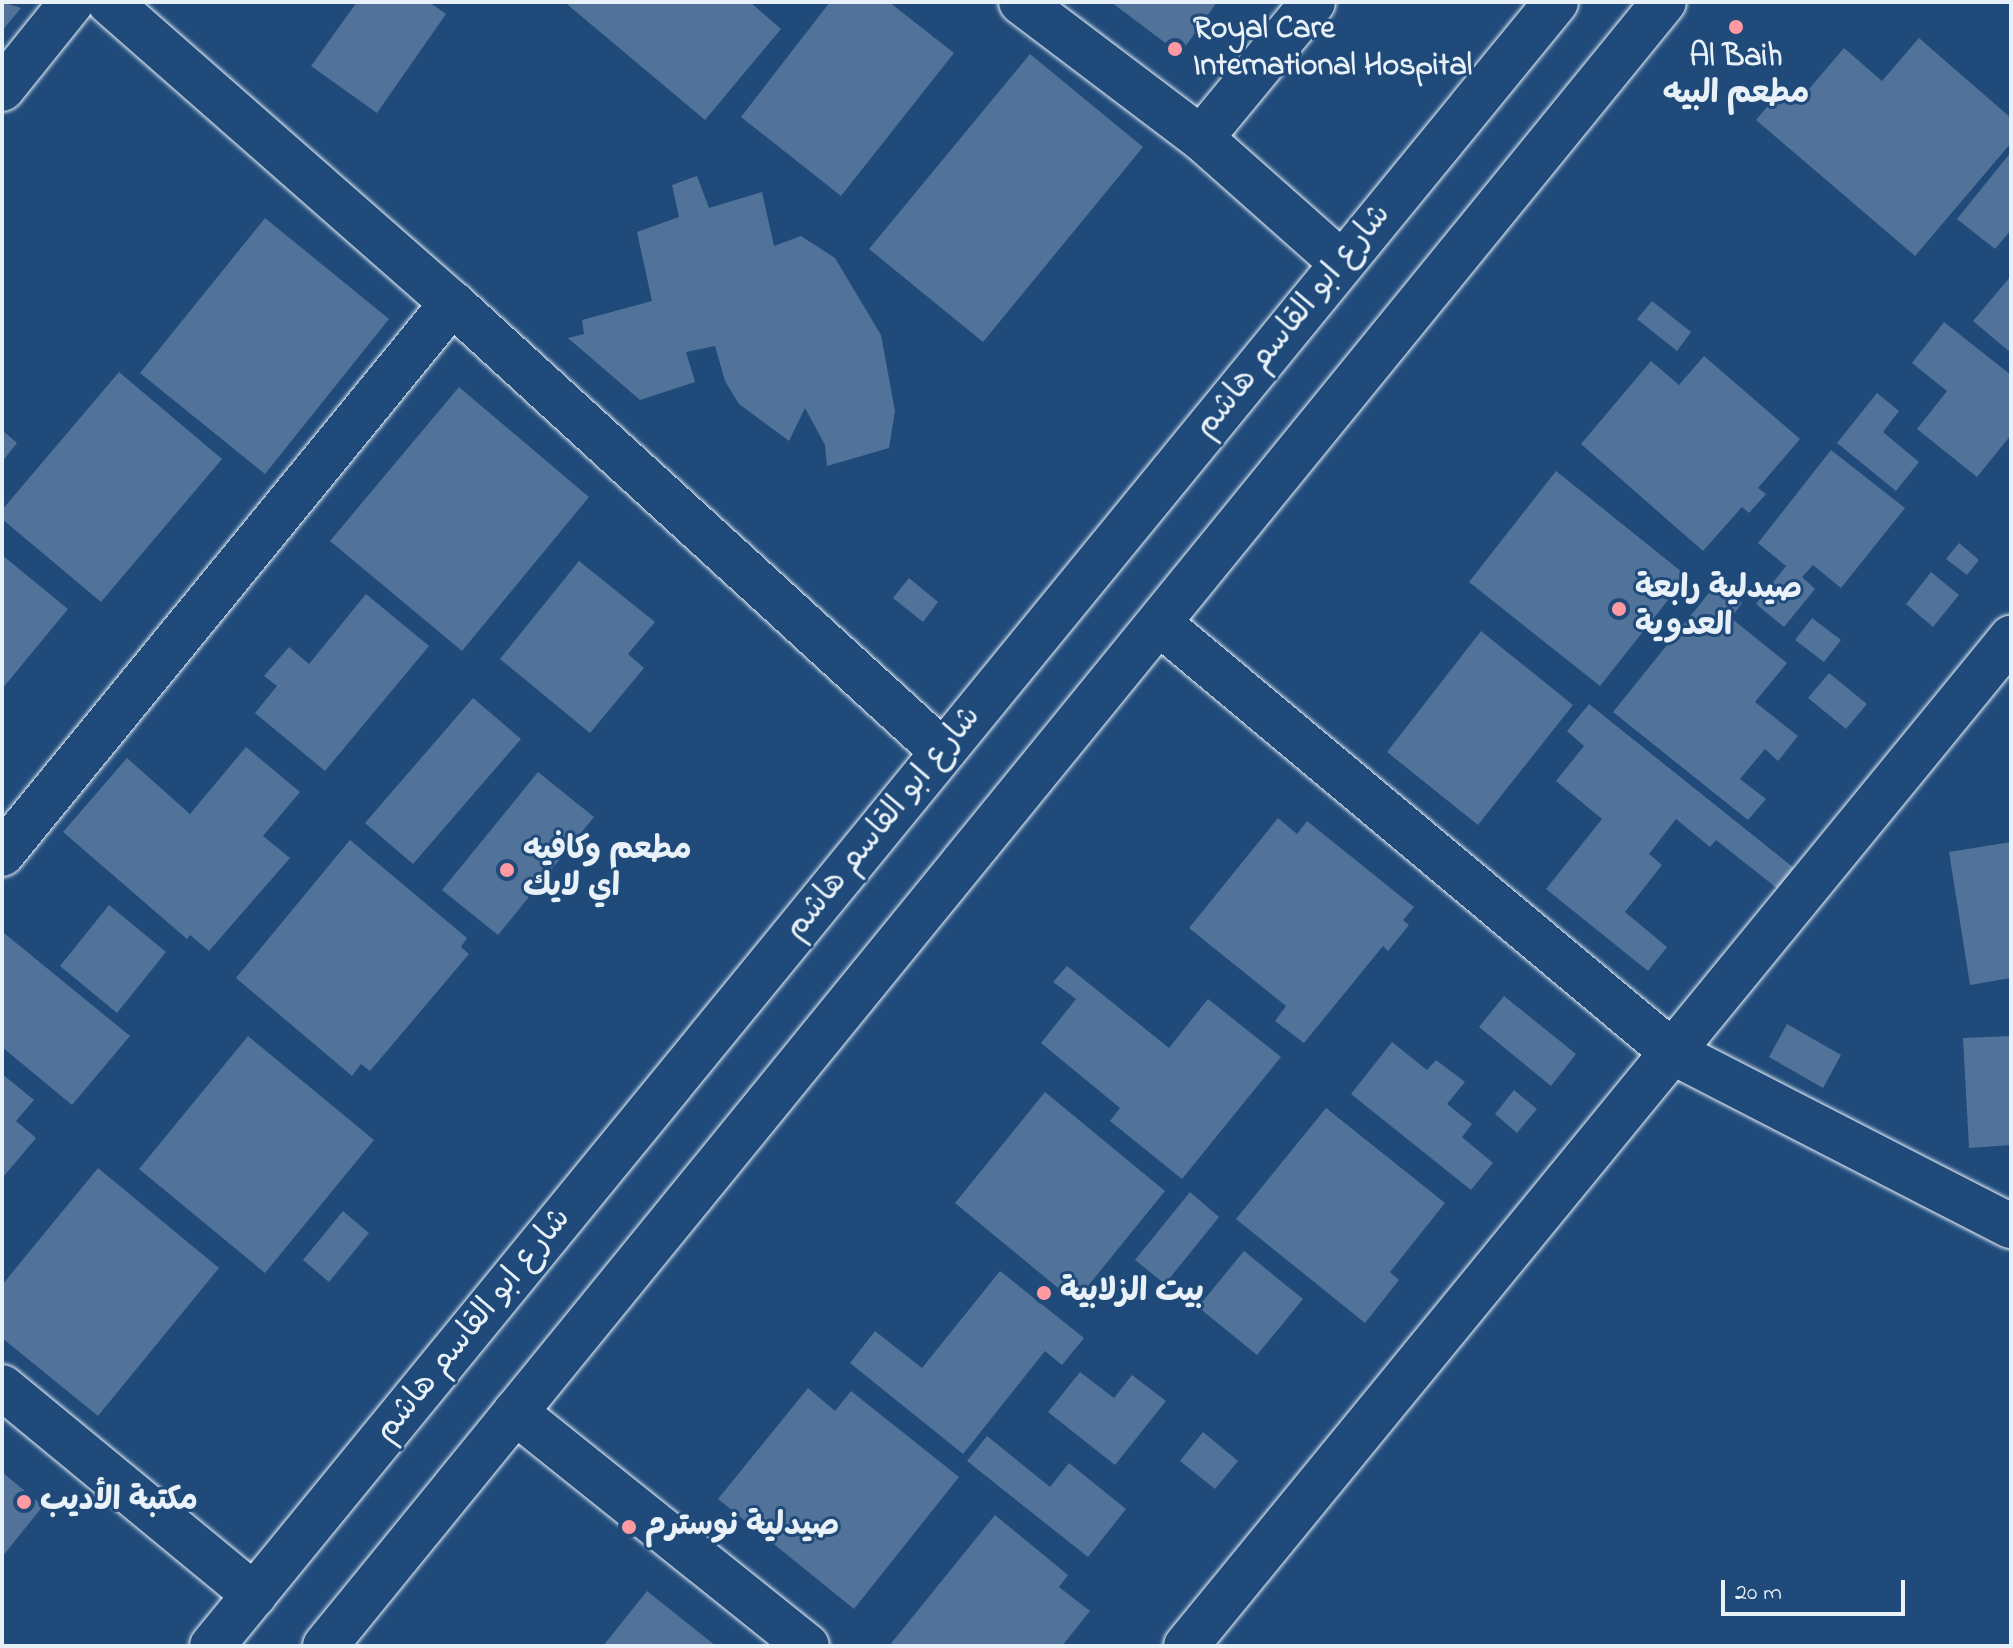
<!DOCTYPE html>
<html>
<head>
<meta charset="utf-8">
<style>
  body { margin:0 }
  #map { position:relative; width:2013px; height:1648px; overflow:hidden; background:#1f4a7a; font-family:"Indie Flower","Playpen Sans Arabic",sans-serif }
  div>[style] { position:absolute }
  .building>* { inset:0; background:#517399 }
  .roads { filter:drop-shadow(0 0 2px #e8f1f8) drop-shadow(0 0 2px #e8f1f8) }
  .minor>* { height:44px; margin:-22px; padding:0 22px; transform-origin:22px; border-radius:22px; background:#1f4a7a }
  .major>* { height:44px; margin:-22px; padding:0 22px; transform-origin:22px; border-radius:22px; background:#1f4a7a }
  .dots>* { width:22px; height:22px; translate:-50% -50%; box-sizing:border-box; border:4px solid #1f4a7a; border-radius:50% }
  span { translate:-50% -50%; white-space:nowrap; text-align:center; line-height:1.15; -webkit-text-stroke:6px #1f4a7a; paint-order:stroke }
  .poi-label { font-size:32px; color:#e8f1f8; font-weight:700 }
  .left { translate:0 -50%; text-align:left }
  .street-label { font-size:32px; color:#e8f1f8 }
  .frame { position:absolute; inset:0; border:4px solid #e8f1f8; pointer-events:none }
  .scale { position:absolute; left:1721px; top:1580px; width:184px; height:36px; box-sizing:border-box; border:4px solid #e8f1f8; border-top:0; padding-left:10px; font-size:24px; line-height:28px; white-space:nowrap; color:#e8f1f8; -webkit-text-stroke:6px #1f4a7a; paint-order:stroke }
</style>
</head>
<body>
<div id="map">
  <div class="building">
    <div style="clip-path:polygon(2px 2px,21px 8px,2px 31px)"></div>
    <div style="clip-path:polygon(357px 2px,429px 2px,446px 14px,377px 113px,311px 66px)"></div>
    <div style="clip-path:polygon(570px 2px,750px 2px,781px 29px,705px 120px,568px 5px)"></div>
    <div style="clip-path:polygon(830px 2px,889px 2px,954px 53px,841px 196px,741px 117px)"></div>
    <div style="clip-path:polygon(1111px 2px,1217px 2px,1180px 54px)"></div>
    <div style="clip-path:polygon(1919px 38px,2011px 118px,2011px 143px,1915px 256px,1756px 120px,1782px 89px,1797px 103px,1844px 48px,1882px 81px)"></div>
    <div style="clip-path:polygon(1030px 54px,1143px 147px,983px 342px,869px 249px)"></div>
    <div style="clip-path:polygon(2011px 152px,2011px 230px,1995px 249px,1957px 219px)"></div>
    <div style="clip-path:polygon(697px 176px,709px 208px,762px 192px,774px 246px,801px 236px,835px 258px,881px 335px,895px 411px,889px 448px,827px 466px,825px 445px,805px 408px,789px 441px,739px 404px,725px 381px,715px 346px,686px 352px,695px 382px,640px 400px,568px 338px,584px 334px,582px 320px,652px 301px,637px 232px,679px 217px,672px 185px)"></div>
    <div style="clip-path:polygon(265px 218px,389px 319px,265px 474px,140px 373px)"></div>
    <div style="clip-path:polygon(2011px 276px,2011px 353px,1973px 321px)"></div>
    <div style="clip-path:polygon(1652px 301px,1691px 332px,1677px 351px,1637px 319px)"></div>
    <div style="clip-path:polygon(1944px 322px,2011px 375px,2011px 435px,1977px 477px,1917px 429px,1947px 391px,1912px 363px)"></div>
    <div style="clip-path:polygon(1704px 356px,1800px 439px,1758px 488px,1766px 494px,1749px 513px,1742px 507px,1703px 551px,1581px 444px,1651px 361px,1679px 385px)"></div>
    <div style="clip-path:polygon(119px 372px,222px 459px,101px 602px,2px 519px,2px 510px)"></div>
    <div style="clip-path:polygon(459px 387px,589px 497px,462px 651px,330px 541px)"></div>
    <div style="clip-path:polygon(1877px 393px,1899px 411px,1883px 432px,1919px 462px,1896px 491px,1837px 443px)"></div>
    <div style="clip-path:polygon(2px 430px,17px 443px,2px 462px)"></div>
    <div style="clip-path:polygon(1831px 450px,1905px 508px,1841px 588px,1813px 565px,1802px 577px,1815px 589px,1784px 627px,1756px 604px,1786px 566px,1758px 543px)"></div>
    <div style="clip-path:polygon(1556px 471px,1687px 576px,1600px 686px,1469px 582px)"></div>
    <div style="clip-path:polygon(1959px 543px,1979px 560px,1967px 575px,1946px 559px)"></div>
    <div style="clip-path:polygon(2px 555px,68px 609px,2px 689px)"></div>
    <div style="clip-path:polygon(579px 561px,655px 622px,628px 654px,644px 668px,590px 733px,500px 659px)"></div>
    <div style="clip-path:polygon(1931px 572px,1959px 595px,1933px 627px,1906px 604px)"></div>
    <div style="clip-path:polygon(909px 578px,938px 602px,923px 622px,893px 598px)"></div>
    <div style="clip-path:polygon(1717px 583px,1742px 603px,1731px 618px,1787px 663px,1755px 702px,1798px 736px,1778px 761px,1765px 749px,1740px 779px,1766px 799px,1748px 820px,1613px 712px)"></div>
    <div style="clip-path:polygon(366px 594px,429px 646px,325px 771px,255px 713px,277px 686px,264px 676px,289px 647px,309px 664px)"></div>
    <div style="clip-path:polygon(1812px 618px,1841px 640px,1824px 662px,1795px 640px)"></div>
    <div style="clip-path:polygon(1481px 631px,1573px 705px,1478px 825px,1387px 752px)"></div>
    <div style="clip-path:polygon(1829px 673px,1867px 704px,1846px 729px,1808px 698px)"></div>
    <div style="clip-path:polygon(473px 698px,521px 739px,413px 864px,365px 823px)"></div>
    <div style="clip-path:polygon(1589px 704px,1794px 868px,1778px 889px,1716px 840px,1710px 847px,1676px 819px,1649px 854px,1662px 865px,1625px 912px,1667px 947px,1648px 971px,1546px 889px,1602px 819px,1556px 781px,1584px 746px,1567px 731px)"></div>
    <div style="clip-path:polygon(246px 747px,300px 792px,263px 836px,290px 858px,209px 951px,190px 935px,187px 939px,63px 832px,127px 758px,190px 814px)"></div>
    <div style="clip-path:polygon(538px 772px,594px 817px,498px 935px,442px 890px)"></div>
    <div style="clip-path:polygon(1278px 818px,1297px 834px,1307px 821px,1414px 907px,1403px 920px,1409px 925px,1388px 951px,1383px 946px,1304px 1043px,1275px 1021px,1286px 1006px,1189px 928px)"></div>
    <div style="clip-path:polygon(350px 840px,467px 938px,461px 947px,469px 954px,370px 1071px,361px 1064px,352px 1076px,236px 978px)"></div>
    <div style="clip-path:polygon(2011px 842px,2011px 978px,1970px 985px,1949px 852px)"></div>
    <div style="clip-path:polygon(109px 905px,166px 952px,117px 1013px,60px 966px)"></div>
    <div style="clip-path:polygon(4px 933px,130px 1036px,72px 1105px,2px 1047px)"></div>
    <div style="clip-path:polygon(1067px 966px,1169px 1048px,1208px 999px,1281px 1057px,1182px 1179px,1110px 1121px,1120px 1108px,1041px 1043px,1076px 999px,1053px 982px)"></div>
    <div style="clip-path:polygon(1504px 996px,1576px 1054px,1551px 1086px,1479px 1027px)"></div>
    <div style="clip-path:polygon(1787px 1024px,1841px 1055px,1823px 1088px,1769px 1057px)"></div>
    <div style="clip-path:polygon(248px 1036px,374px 1140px,265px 1273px,139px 1169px)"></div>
    <div style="clip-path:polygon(2011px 1036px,2011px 1145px,1969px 1148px,1963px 1038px)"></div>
    <div style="clip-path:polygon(1392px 1042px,1427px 1070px,1436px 1060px,1465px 1082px,1447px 1104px,1472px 1124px,1462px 1137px,1493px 1163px,1471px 1190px,1351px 1094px)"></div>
    <div style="clip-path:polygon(2px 1074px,34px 1100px,16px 1121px,36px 1138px,4px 1176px)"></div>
    <div style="clip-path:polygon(1514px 1090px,1537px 1109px,1517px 1133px,1495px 1114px)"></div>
    <div style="clip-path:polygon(1045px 1092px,1165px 1191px,1075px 1302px,955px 1203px)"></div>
    <div style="clip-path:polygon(1326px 1108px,1445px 1203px,1390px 1272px,1399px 1280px,1365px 1323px,1236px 1219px)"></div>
    <div style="clip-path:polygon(98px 1168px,219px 1268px,98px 1416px,2px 1338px,2px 1285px)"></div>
    <div style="clip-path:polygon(1190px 1192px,1219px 1217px,1165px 1284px,1135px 1260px)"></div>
    <div style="clip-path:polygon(343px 1211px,369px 1233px,329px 1282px,303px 1260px)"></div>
    <div style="clip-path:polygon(1244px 1251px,1303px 1299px,1257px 1355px,1198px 1307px)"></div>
    <div style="clip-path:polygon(1000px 1271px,1084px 1338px,1062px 1365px,1045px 1351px,963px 1454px,850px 1363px,875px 1331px,922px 1368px)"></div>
    <div style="clip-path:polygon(1080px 1372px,1114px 1398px,1132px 1375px,1166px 1401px,1115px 1465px,1048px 1412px)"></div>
    <div style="clip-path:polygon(808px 1388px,835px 1411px,851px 1391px,959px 1477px,854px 1609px,718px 1499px)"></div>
    <div style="clip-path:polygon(1203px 1432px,1238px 1461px,1215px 1489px,1180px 1461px)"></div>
    <div style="clip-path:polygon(987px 1436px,1050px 1487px,1069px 1463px,1126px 1509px,1088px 1557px,967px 1461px)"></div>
    <div style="clip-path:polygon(2px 1472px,43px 1506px,2px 1557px)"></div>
    <div style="clip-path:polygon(995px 1515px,1068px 1575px,1059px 1587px,1090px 1611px,1062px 1646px,889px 1646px)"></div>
    <div style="clip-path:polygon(647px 1591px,716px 1646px,603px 1646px)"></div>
  </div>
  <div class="roads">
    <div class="minor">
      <div style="left:109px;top:2px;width:456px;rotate:41.3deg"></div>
      <div style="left:452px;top:303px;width:665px;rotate:42.44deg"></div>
      <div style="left:1021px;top:2px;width:226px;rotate:37.1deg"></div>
      <div style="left:1201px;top:138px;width:188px;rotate:41.6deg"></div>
      <div style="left:2px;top:89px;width:112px;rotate:-51.2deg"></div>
      <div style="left:1201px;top:138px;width:176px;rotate:-50.5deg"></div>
      <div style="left:1159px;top:623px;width:669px;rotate:39.9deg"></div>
      <div style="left:1672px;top:1052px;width:381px;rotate:27.2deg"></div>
      <div style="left:2px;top:854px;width:711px;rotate:-50.76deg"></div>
      <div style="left:2px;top:1387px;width:327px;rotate:39.5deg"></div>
      <div style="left:515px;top:1412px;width:374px;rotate:38.7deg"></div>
      <div style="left:1186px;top:1646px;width:1303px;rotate:-50.7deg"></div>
    </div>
    <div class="major">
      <div style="left:212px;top:1646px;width:2123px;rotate:-50.73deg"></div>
      <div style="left:325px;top:1646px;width:2120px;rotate:-50.84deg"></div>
    </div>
  </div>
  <div class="dots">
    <div style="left:1736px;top:27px;background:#ff9aa2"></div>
    <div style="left:1175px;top:49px;background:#ff9aa2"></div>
    <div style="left:1619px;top:609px;background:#ff9aa2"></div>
    <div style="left:507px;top:870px;background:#ff9aa2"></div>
    <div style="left:1044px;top:1293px;background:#ff9aa2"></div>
    <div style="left:24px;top:1502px;background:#ff9aa2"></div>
    <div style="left:629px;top:1527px;background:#ff9aa2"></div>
  </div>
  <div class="poi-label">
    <span class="left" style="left:1193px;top:49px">Royal Care<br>International Hospital</span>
    <span style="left:1736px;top:77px">Al Baih<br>مطعم البيه</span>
    <span class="left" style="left:1635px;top:609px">صيدلية رابعة<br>العدوية</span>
    <span class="left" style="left:523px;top:870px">مطعم وكافيه<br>اي لايك</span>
    <span class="left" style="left:1060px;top:1293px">بيت الزلابية</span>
    <span class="left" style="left:40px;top:1502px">مكتبة الأديب</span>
    <span class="left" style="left:645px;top:1527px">صيدلية نوسترم</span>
  </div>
  <div class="street-label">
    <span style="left:1294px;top:322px;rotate:-51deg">شارع ابو القاسم هاشم</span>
    <span style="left:884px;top:824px;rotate:-51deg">شارع ابو القاسم هاشم</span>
    <span style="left:474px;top:1326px;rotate:-51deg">شارع ابو القاسم هاشم</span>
  </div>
  <div class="frame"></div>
  <div class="scale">20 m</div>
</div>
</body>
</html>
